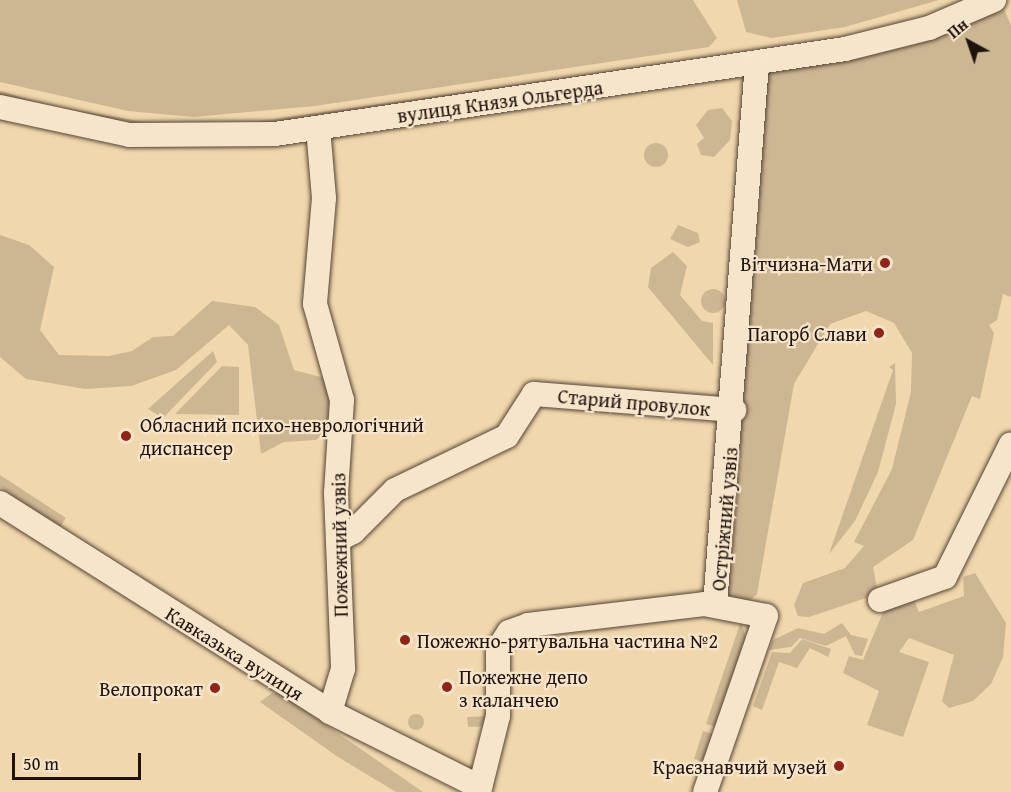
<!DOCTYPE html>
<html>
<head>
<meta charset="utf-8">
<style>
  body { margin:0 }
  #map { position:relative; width:1011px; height:792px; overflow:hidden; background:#f1d7ad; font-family:"Gentium Book Plus",serif }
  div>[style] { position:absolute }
  .green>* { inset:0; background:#cdb692 }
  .round { border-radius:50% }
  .roads { filter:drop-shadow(0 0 2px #544435) drop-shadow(0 0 2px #544435) }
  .minor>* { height:24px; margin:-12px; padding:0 12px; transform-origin:12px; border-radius:12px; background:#f6e5ca }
  .dots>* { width:16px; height:16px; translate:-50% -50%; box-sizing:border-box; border:3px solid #f6e5ca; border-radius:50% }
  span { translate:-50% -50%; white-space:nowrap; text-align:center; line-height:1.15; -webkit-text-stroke:4.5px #f6e5ca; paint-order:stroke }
  .street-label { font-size:20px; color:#20130d }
  .poi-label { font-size:20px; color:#20130d }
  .right { translate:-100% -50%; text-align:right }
  .left { translate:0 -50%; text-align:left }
  .north { position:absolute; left:939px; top:12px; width:60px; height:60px; -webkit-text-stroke:4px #f6e5ca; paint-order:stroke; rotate:320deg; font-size:16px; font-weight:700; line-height:24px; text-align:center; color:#20130d }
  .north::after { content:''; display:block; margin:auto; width:21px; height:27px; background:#20130d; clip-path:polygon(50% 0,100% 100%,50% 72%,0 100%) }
  .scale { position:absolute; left:12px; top:753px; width:129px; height:27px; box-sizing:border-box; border:3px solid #20130d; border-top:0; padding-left:8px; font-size:18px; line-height:21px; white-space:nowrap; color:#20130d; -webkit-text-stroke:4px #f6e5ca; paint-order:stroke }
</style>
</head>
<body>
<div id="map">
  <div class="green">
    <div style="clip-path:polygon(0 0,693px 0,717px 38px,709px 47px,315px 106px,194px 117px,128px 111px,0 82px)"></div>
    <div style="clip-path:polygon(737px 0,939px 0,845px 27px,772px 38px,746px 32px)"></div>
    <div style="clip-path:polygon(1003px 7px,1011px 25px,1011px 297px,1003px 294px,997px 320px,989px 325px,994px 333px,980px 399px,972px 396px,913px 540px,873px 567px,878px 594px,809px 617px,798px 616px,794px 605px,803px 583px,845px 568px,864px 546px,854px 542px,892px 469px,911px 392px,912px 353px,894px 323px,866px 311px,830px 324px,794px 384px,757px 594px,749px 601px,733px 598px,726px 593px,759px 204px,765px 70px)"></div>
    <div style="clip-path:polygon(709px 57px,701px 63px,260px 128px,93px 122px,0 98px,0 91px,54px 107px,146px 122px,254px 122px)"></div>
    <div style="clip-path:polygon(722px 108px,732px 121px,730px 140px,714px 157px,701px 155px,697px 144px,704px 138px,696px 125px,708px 110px)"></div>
    <div class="round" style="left:644px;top:143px;width:24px;height:24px"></div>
    <div style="clip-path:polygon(678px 225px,698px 233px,700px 242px,688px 247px,670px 239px)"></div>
    <div style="clip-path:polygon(0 235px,29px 245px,54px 267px,40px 330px,59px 355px,109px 356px,132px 351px,153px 337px,173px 336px,212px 301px,255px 307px,279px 325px,294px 370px,324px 378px,331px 392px,329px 430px,316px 440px,284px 442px,261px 454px,248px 345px,229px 325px,176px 370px,131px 386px,85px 389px,26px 379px,0 357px)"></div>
    <div style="clip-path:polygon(673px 252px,687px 266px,680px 295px,702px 321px,713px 323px,713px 365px,648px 287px,651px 268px)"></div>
    <div class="round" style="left:701px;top:289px;width:24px;height:24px"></div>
    <div style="clip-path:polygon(213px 351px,217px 362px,163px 418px,148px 409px)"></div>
    <div style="clip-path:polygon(895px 363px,896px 404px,878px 472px,855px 521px,829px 554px,893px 370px,889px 367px)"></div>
    <div style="clip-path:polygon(222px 366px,239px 367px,239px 415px,175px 414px)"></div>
    <div style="clip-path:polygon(0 475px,66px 518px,60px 527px,0 487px)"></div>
    <div style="clip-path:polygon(975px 573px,1006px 623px,1003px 657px,991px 684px,973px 701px,949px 708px,942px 701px,954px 655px,909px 638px,899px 652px,929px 662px,903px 737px,867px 725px,879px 691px,843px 673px,849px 656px,863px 660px,887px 603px,912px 595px,919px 612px,964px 596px,963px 577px)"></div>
    <div style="clip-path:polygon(741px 621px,746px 638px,716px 727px,706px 724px)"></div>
    <div style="clip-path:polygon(842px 623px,851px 635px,868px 639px,862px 656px,855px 655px,846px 636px,826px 646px,800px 638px,791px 647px,769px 650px,773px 640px,798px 628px,824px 634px)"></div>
    <div style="clip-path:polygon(802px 639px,831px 649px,828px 657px,810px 648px,797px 668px,779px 662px,762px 710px,753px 706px,772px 652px,790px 653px)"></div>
    <div style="clip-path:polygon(272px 693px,281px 694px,423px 792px,396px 792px,338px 757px,260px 702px)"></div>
    <div class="round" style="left:408px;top:714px;width:16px;height:16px"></div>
    <div style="clip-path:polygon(488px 716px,488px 726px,468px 727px,467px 717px)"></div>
    <div style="clip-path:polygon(703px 731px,713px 734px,704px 762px,694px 759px)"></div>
  </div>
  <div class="roads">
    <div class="minor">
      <div style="left:0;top:107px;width:132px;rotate:12.2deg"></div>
      <div style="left:129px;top:135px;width:146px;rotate:-0.4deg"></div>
      <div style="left:275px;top:134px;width:576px;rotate:-8.48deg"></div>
      <div style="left:845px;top:49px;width:87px;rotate:-14deg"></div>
      <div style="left:929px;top:28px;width:71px;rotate:-23.3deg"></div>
      <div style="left:318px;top:128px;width:70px;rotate:85.1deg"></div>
      <div style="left:324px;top:198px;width:106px;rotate:94.9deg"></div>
      <div style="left:315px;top:304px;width:100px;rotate:74.3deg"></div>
      <div style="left:342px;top:400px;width:93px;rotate:93.7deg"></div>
      <div style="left:336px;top:493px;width:176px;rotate:87.7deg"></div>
      <div style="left:343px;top:669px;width:45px;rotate:106.8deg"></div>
      <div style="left:0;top:503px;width:391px;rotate:32.3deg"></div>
      <div style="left:330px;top:712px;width:168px;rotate:26.6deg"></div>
      <div style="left:338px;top:540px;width:17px;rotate:-28deg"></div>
      <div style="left:353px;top:532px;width:59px;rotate:-45deg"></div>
      <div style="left:395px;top:490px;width:124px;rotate:-25.7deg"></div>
      <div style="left:507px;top:436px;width:50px;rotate:-57.3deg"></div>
      <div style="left:534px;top:394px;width:201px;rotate:4.6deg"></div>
      <div style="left:880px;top:600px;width:69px;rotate:-19.5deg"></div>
      <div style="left:945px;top:577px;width:148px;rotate:-63.6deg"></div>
      <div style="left:715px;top:605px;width:544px;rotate:-85.57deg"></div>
      <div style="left:479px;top:792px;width:78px;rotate:-76deg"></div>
      <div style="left:498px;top:716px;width:67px;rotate:-90deg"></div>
      <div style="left:498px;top:649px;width:20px;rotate:-57deg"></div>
      <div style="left:509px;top:632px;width:20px;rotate:-20deg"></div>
      <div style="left:528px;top:625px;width:177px;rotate:-6.8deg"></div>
      <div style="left:704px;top:604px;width:63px;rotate:11deg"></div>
      <div style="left:766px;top:616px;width:186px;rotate:109.1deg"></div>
    </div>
  </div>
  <div class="dots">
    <div style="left:885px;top:263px;background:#8f2418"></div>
    <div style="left:879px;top:333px;background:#8f2418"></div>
    <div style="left:126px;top:436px;background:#8f2418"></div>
    <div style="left:405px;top:640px;background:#8f2418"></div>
    <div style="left:447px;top:687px;background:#8f2418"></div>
    <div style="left:215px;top:688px;background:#8f2418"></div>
    <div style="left:839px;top:766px;background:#8f2418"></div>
  </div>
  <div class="street-label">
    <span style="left:500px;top:101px;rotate:-8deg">вулиця Князя Ольгерда</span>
    <span style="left:634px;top:402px;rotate:5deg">Старий провулок</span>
    <span style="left:724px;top:519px;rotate:-85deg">Остріжний узвіз</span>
    <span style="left:339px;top:545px;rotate:-91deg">Пожежний узвіз</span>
    <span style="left:235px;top:653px;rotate:32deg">Кавказька вулиця</span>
  </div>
  <div class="poi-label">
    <span class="right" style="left:873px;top:263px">Вітчизна-Мати</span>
    <span class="right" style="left:867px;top:333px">Пагорб Слави</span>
    <span class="left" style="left:140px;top:436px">Обласний психо-неврологічний<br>диспансер</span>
    <span class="left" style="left:417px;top:640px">Пожежно-рятувальна частина №2</span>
    <span class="left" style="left:459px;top:688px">Пожежне депо<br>з каланчею</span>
    <span class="right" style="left:203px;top:688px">Велопрокат</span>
    <span class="right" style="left:827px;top:766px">Краєзнавчий музей</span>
  </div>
  <div class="north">Пн</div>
  <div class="scale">50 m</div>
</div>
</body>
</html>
